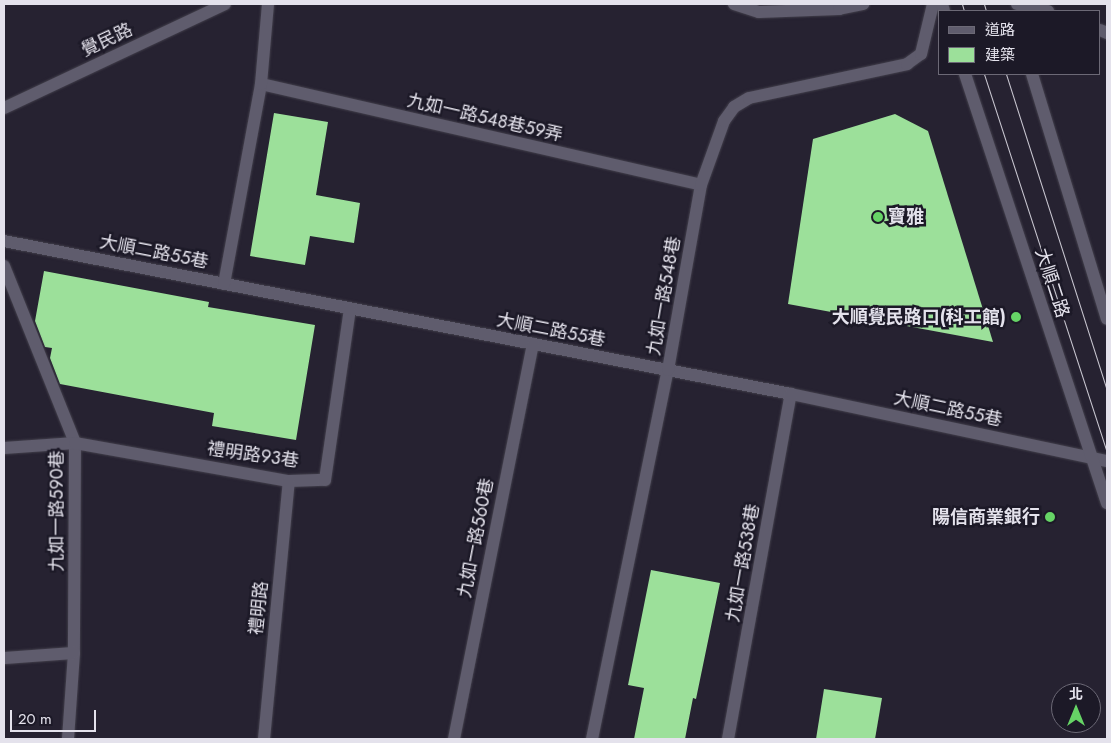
<!DOCTYPE html>
<html>
<head>
<meta charset="utf-8">
<style>
  body { margin:0 }
  #map { position:relative; width:1111px; height:743px; overflow:hidden; background:#262231; font-family:Jost,"Noto Sans TC",sans-serif }
  div>[style] { position:absolute }
  .building>* { inset:0; background:#9ce09a }
  .roads { filter:drop-shadow(0 0 1px #423f4b) drop-shadow(0 0 1px #423f4b) }
  .service>* { height:12px; margin:-6px; padding:0 6px; transform-origin:6px; border-radius:6px; background:#5f5c6d }
  .minor>* { height:12px; margin:-6px; padding:0 6px; transform-origin:6px; border-radius:6px; background:#5f5c6d }
  .tertiary>* { height:12px; margin:-6px; padding:0 6px; transform-origin:6px; border-radius:6px; background:#5f5c6d }
  .tram>* { height:1px; margin:-0.5px; padding:0 0.5px; transform-origin:0.5px; border-radius:0.5px; background:#c8c6d0 }
  .dots>* { width:14px; height:14px; translate:-50% -50%; box-sizing:border-box; border:2px solid #1c1927; border-radius:50% }
  span { translate:-50% -50%; white-space:nowrap; text-align:center; line-height:1.15; -webkit-text-stroke:5px #1c1927; paint-order:stroke }
  .street-label { font-size:18px; color:#e4e2ec }
  .poi-label { font-size:18px; color:#e4e2ec; font-weight:700 }
  .left { translate:0 -50%; text-align:left }
  .right { translate:-100% -50%; text-align:right }
  .frame { position:absolute; inset:0; border:5px solid #e4e2ec; pointer-events:none }
  .legend { position:absolute; left:938px; top:10px; width:162px; height:65px; box-sizing:border-box; background:#1c1927; border:1px solid #6c6976; margin:0; padding:6px 9px; list-style:none; font-size:15px; color:#e4e2ec }
  .legend li { display:flex; align-items:center; gap:10px; height:25px }
  .legend b { width:25px; border:1px solid #6c6976 }
  .north { position:absolute; left:1051px; top:683px; width:50px; height:50px; box-sizing:border-box; background:#1c1927; border:1px solid #6c6976; border-radius:50%; rotate:0deg; font-size:14px; font-weight:700; line-height:20px; text-align:center; color:#e4e2ec }
  .north::after { content:''; display:block; margin:auto; width:18px; height:22px; background:#66d466; clip-path:polygon(50% 0,100% 100%,50% 72%,0 100%) }
  .scale { position:absolute; left:10px; top:710px; width:86px; height:22px; box-sizing:border-box; border:2px solid #e4e2ec; border-top:0; padding-left:6px; font-size:15px; line-height:18px; white-space:nowrap; color:#e4e2ec; -webkit-text-stroke:4px #1c1927; paint-order:stroke }
</style>
</head>
<body>
<div id="map">
  <div class="building">
    <div style="clip-path:polygon(274px 113px,328px 122px,316px 195px,360px 203px,354px 243px,310px 236px,305px 265px,250px 256px)"></div>
    <div style="clip-path:polygon(895px 114px,928px 131px,993px 342px,788px 304px,813px 139px)"></div>
    <div style="clip-path:polygon(44px 271px,209px 302px,208px 307px,315px 325px,296px 440px,212px 426px,214px 413px,60px 384px,50px 358px,52px 348px,45px 347px,35px 321px)"></div>
    <div style="clip-path:polygon(651px 570px,720px 583px,696px 699px,693px 698px,685px 739px,634px 739px,644px 688px,628px 685px)"></div>
    <div style="clip-path:polygon(824px 689px,882px 698px,875px 739px,816px 739px)"></div>
  </div>
  <div class="roads">
    <div class="service">
      <div style="left:261px;top:84px;width:451px;rotate:12.9deg"></div>
      <div style="left:4px;top:241px;width:802px;rotate:11deg"></div>
      <div style="left:791px;top:394px;width:323px;rotate:12deg"></div>
      <div style="left:4px;top:266px;width:191px;rotate:68.1deg"></div>
      <div style="left:75px;top:443px;width:210px;rotate:90.3deg"></div>
      <div style="left:74px;top:653px;width:86px;rotate:94deg"></div>
      <div style="left:224px;top:284px;width:203px;rotate:-79.5deg"></div>
      <div style="left:261px;top:84px;width:80px;rotate:-85deg"></div>
      <div style="left:4px;top:448px;width:71px;rotate:-4deg"></div>
      <div style="left:75px;top:443px;width:217px;rotate:10.1deg"></div>
      <div style="left:289px;top:481px;width:36px;rotate:-2deg"></div>
      <div style="left:325px;top:480px;width:173px;rotate:-81.7deg"></div>
      <div style="left:4px;top:658px;width:70px;rotate:-4.1deg"></div>
      <div style="left:454px;top:739px;width:403px;rotate:-78.7deg"></div>
      <div style="left:592px;top:739px;width:377px;rotate:-78.4deg"></div>
      <div style="left:668px;top:370px;width:188px;rotate:-79.9deg"></div>
      <div style="left:701px;top:185px;width:68px;rotate:-70.2deg"></div>
      <div style="left:724px;top:121px;width:17px;rotate:-54deg"></div>
      <div style="left:734px;top:107px;width:17px;rotate:-31deg"></div>
      <div style="left:749px;top:98px;width:162px;rotate:-12.1deg"></div>
      <div style="left:907px;top:64px;width:17px;rotate:-36deg"></div>
      <div style="left:921px;top:54px;width:51px;rotate:-76.5deg"></div>
      <div style="left:728px;top:739px;width:351px;rotate:-79.7deg"></div>
    </div>
    <div class="minor">
      <div style="left:264px;top:739px;width:259px;rotate:-84.5deg"></div>
    </div>
    <div class="tertiary">
      <div style="left:734px;top:4px;width:26px;rotate:18deg"></div>
      <div style="left:759px;top:12px;width:80px;rotate:-2.1deg"></div>
      <div style="left:839px;top:9px;width:25px;rotate:-12deg"></div>
      <div style="left:942px;top:4px;width:7px;rotate:74deg"></div>
      <div style="left:1017px;top:4px;width:32px;rotate:13deg"></div>
      <div style="left:1100px;top:30px;width:8px;rotate:23deg"></div>
      <div style="left:965px;top:74px;width:452px;rotate:71.7deg"></div>
      <div style="left:1032px;top:74px;width:256px;rotate:73deg"></div>
      <div style="left:4px;top:108px;width:244px;rotate:-25.2deg"></div>
    </div>
  </div>
  <div class="tram">
    <div style="left:962px;top:4px;width:7px;rotate:74deg"></div>
    <div style="left:984px;top:4px;width:7px;rotate:74deg"></div>
    <div style="left:984px;top:74px;width:398px;rotate:72deg"></div>
    <div style="left:1006px;top:74px;width:333px;rotate:72.3deg"></div>
  </div>
  <div class="dots">
    <div style="left:878px;top:217px;background:#66d466"></div>
    <div style="left:1016px;top:317px;background:#66d466"></div>
    <div style="left:1050px;top:517px;background:#66d466"></div>
  </div>
  <div class="street-label">
    <span style="left:107px;top:40px;rotate:-25deg">覺民路</span>
    <span style="left:485px;top:118px;rotate:13deg">九如一路548巷59弄</span>
    <span style="left:154px;top:252px;rotate:11deg">大順二路55巷</span>
    <span style="left:1052px;top:283px;rotate:72deg">大順二路</span>
    <span style="left:664px;top:296px;rotate:-80deg">九如一路548巷</span>
    <span style="left:551px;top:330px;rotate:11deg">大順二路55巷</span>
    <span style="left:948px;top:409px;rotate:12deg">大順二路55巷</span>
    <span style="left:253px;top:455px;rotate:8deg">禮明路93巷</span>
    <span style="left:57px;top:511px;rotate:-90deg">九如一路590巷</span>
    <span style="left:476px;top:538px;rotate:-79deg">九如一路560巷</span>
    <span style="left:743px;top:563px;rotate:-80deg">九如一路538巷</span>
    <span style="left:259px;top:608px;rotate:-84deg">禮明路</span>
  </div>
  <div class="poi-label">
    <span class="left" style="left:888px;top:217px">寶雅</span>
    <span class="right" style="left:1006px;top:317px">大順覺民路口(科工館)</span>
    <span class="right" style="left:1040px;top:517px">陽信商業銀行</span>
  </div>
  <div class="frame"></div>
  <ul class="legend">
  <li><b style="height:6px;background:#5f5c6d"></b>道路</li>
  <li><b style="height:14px;background:#9ce09a"></b>建築</li>
  </ul>
  <div class="north">北</div>
  <div class="scale">20 m</div>
</div>
</body>
</html>
